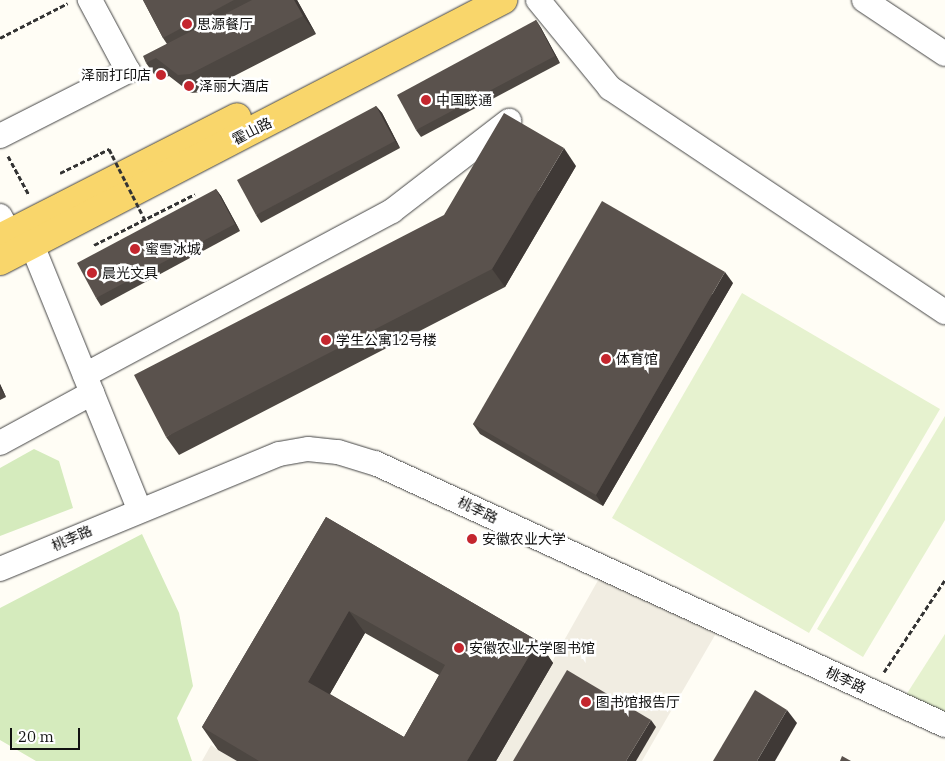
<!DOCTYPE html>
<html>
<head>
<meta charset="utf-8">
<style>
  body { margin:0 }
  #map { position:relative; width:945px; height:761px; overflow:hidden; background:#fffdf5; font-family:"IBM Plex Serif","Noto Sans SC",serif }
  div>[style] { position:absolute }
  .green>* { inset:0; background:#d5ebbd }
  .pitch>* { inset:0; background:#e6f2cf }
  .plaza>* { inset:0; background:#f1ede2 }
  .path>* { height:3px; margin-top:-1.5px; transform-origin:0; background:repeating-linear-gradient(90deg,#333 0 5px,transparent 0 7.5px) }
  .roads { filter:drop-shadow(0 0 1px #444) drop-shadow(0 0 1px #444) }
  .minor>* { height:24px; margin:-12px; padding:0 12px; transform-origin:12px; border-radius:12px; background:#fff }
  .major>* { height:28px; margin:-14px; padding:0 14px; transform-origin:14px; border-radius:14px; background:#f9d66b }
  .path-bridge>* { height:3px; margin-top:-1.5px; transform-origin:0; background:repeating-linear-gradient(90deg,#333 0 5px,transparent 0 7.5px) }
  .wall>* { inset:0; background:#4d4742 }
  .shaded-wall>* { inset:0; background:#3f3936 }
  .building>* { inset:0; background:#5a524d }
  .dots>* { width:14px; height:14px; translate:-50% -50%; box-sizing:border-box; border:2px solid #fff; border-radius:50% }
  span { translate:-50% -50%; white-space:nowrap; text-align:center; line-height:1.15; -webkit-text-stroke:5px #fff; paint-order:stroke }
  .poi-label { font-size:14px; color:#111 }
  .left { translate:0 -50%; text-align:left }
  .right { translate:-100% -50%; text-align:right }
  .street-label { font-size:14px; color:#111 }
  .scale { position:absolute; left:10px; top:728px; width:70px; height:22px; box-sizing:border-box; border:2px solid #111; border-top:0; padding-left:6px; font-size:15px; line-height:18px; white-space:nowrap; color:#111; -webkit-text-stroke:4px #fff; paint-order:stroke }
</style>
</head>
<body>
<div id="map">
  <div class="green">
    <div style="clip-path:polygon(34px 449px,59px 461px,73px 508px,0 536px,0 468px)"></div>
    <div style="clip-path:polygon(142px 534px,179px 613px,193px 686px,177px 718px,192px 761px,36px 761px,0 740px,0 608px)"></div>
  </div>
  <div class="pitch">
    <div style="clip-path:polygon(742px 293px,940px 409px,809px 633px,612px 518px)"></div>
    <div style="clip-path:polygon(945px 416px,945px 520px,863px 657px,817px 629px)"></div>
    <div style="clip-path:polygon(945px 634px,945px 721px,906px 695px)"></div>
  </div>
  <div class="plaza">
    <div style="clip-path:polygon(605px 568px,722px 623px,642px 761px,496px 761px)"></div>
    <div style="clip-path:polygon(211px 745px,218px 750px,237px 761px,202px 761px)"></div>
  </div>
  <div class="path">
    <div style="left:0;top:38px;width:76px;rotate:-27.2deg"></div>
    <div style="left:8px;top:156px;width:44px;rotate:61.7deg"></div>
    <div style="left:60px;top:173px;width:55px;rotate:-26.1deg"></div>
    <div style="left:94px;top:245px;width:113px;rotate:-26.8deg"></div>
    <div style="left:884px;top:672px;width:110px;rotate:-56.5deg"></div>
  </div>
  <div class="roads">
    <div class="minor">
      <div style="left:538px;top:0;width:114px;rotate:50.7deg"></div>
      <div style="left:610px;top:88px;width:403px;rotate:33.8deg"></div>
      <div style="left:864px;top:0;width:97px;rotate:33.7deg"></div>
      <div style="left:0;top:136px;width:144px;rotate:-26.9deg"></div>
      <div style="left:128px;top:71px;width:81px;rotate:-118.2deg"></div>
      <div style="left:0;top:216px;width:19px;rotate:62deg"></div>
      <div style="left:32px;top:245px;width:284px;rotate:67.9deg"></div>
      <div style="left:85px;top:375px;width:348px;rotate:-28.1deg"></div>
      <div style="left:392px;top:211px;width:148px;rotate:-37.6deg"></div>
      <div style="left:0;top:443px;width:105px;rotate:-28.5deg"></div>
      <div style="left:0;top:569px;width:302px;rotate:-22.4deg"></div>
      <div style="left:279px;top:454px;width:29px;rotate:-10deg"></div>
      <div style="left:308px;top:449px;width:30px;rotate:6deg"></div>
      <div style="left:338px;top:452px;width:39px;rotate:17deg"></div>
      <div style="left:375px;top:463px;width:627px;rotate:24.69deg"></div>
    </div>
    <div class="major">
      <div style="left:0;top:238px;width:266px;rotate:-27deg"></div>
      <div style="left:0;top:261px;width:567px;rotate:-27.42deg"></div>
    </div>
  </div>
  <div class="path-bridge">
    <div style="left:109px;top:149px;width:80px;rotate:63.1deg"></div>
  </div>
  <div class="wall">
    <div style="clip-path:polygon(143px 0,297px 0,316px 34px,203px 92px,191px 93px,169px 76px,159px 81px,146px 63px,167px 44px,163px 38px)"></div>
    <div style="clip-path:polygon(536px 20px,541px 28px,560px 63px,421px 137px,416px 130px)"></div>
    <div style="clip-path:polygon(376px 106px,382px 113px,400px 148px,261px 223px,256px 215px)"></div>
    <div style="clip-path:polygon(576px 166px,505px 287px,179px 455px,166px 437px)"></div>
    <div style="clip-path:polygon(216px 189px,221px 196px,240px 231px,101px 306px,96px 298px)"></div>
    <div style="clip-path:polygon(733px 283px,603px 506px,480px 434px,473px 424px)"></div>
    <div style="clip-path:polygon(0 384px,6px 397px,0 400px)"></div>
    <div style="clip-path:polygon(evenodd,326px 517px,538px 641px,553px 663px,496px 761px,237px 761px,218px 750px,202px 727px,326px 517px,365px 633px,439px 675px,404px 737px,330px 694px,365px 633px)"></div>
  </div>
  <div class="shaded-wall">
    <div style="clip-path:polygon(294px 0,297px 0,316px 34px,303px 16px)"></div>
    <div style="clip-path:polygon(536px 20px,541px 28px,560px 63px,555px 56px)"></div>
    <div style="clip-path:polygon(376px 106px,382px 113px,400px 148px,395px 141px)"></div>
    <div style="clip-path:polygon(564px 148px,576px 166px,505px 287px,492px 269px)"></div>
    <div style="clip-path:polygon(216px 189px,221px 196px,240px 231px,235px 224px)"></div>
    <div style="clip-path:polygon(725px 272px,733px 283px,603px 506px,596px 495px)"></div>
    <div style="clip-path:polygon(0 384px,6px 397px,0 388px)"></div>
    <div style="clip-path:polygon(349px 611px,365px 633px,324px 704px,308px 682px)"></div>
    <div style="clip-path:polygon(538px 641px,553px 663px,496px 761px,467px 761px)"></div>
    <div style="clip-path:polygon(787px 710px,797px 723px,775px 761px,757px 761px)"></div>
    <div style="clip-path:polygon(651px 720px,656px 727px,636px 761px,626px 761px)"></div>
  </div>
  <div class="building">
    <div style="clip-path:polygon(143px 0,234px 0,163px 38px)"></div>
    <div style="clip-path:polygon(252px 0,294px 0,303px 16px,190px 74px,178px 75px,156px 58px,146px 63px,143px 56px)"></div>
    <div style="clip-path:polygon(536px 20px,555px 56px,416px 130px,397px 95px)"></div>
    <div style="clip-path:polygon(376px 106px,395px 141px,256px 215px,237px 180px)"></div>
    <div style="clip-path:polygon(504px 113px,564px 148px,492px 269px,166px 437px,134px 375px,444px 215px)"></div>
    <div style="clip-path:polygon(216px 189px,235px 224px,96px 298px,77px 263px)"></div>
    <div style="clip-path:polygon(602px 201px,725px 272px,596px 495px,473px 424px)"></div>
    <div style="clip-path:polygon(evenodd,326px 517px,538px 641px,467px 761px,259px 761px,202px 727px,326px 517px,349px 611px,445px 665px,404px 737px,308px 682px,349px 611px)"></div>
    <div style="clip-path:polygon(567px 670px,651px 720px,626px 761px,513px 761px)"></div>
    <div style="clip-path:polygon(755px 690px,787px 710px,757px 761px,713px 761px)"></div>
    <div style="clip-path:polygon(842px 756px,851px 761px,840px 761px)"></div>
  </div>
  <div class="dots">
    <div style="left:187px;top:24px;background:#c4262e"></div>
    <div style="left:161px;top:75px;background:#c4262e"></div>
    <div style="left:189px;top:86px;background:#c4262e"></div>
    <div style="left:426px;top:100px;background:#c4262e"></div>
    <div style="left:135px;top:249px;background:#c4262e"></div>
    <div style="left:92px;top:273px;background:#c4262e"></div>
    <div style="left:326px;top:340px;background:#c4262e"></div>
    <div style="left:606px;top:359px;background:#c4262e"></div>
    <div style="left:472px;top:539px;background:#c4262e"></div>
    <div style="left:459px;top:648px;background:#c4262e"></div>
    <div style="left:586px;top:702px;background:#c4262e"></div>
  </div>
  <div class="poi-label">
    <span class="left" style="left:197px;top:24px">思源餐厅</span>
    <span class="right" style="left:151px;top:75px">泽丽打印店</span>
    <span class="left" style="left:199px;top:86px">泽丽大酒店</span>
    <span class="left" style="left:436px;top:100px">中国联通</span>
    <span class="left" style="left:145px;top:249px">蜜雪冰城</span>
    <span class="left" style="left:102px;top:273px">晨光文具</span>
    <span class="left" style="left:336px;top:340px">学生公寓12号楼</span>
    <span class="left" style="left:616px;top:359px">体育馆</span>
    <span class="left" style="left:482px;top:539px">安徽农业大学</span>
    <span class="left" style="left:469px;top:648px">安徽农业大学图书馆</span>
    <span class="left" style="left:596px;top:702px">图书馆报告厅</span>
  </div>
  <div class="street-label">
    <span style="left:252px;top:131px;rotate:-27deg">霍山路</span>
    <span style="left:478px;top:510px;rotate:25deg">桃李路</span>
    <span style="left:72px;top:538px;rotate:-24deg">桃李路</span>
    <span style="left:846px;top:680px;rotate:25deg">桃李路</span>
  </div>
  <div class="scale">20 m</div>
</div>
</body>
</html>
